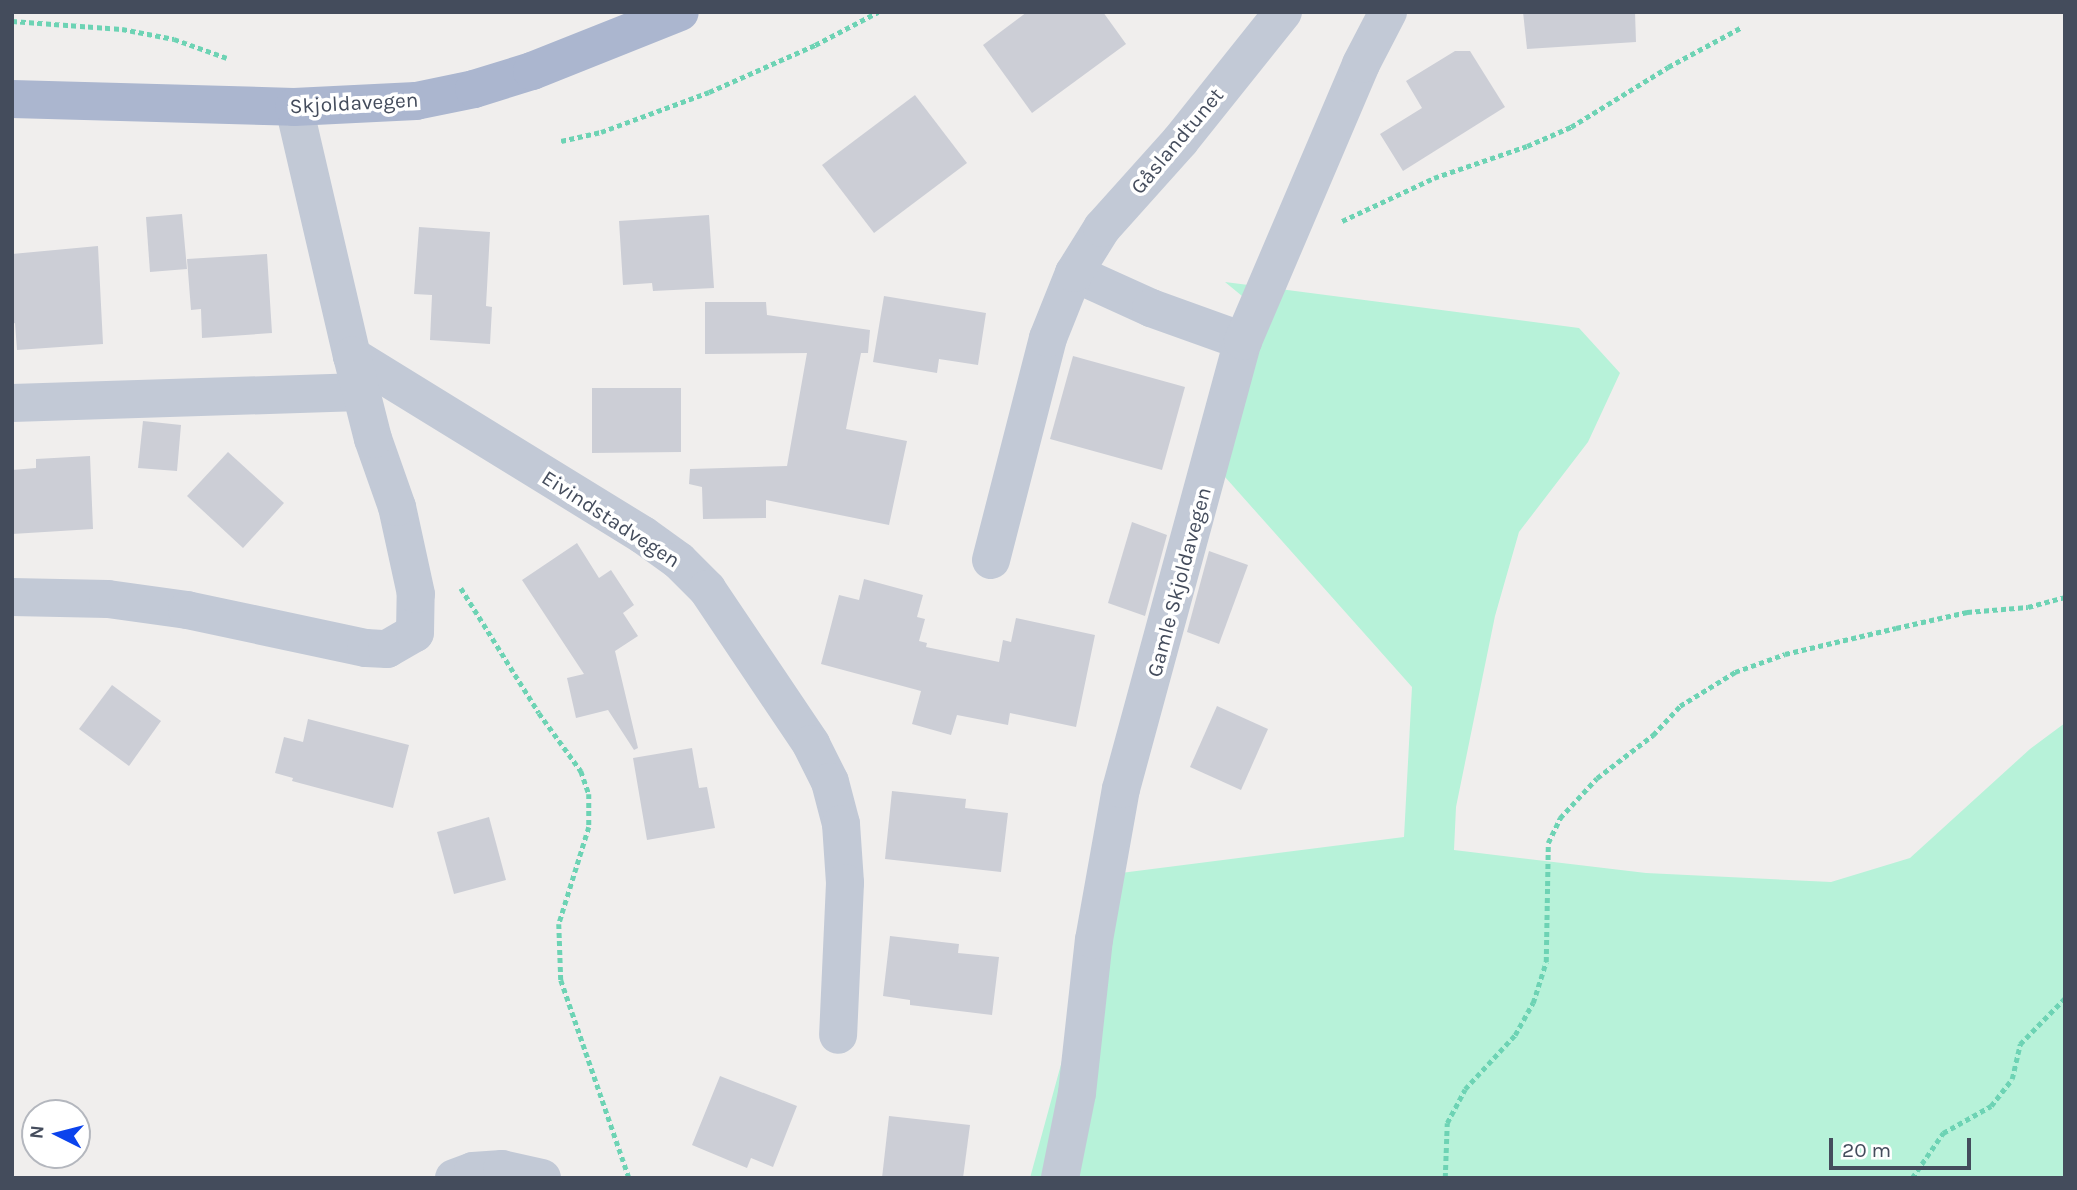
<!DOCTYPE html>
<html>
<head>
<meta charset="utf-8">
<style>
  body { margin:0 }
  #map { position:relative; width:2077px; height:1190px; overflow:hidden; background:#f0eeed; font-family:Karla,sans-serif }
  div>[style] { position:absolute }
  .green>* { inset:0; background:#b7f2d9 }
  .building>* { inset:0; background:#ccced6 }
  .path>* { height:4.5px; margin-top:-2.25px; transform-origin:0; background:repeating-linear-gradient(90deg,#6dd3b4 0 5px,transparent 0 8.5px) }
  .minor>* { height:38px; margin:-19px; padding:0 19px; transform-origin:19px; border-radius:19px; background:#c2c9d6 }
  .major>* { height:38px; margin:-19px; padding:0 19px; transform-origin:19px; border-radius:19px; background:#abb6cf }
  span { translate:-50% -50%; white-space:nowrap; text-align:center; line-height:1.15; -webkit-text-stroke:7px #fff; paint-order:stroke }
  .street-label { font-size:21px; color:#444c5c }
  .frame { position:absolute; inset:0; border:14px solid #444c5c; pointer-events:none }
  .north { position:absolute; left:21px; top:1099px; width:70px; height:70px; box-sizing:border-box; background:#fff; border:2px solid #b4b7be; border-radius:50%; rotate:276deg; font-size:19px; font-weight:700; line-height:28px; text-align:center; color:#444c5c }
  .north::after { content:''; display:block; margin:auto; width:24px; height:32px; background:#0b43ed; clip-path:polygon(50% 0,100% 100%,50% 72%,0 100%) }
  .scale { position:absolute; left:1829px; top:1138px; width:142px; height:32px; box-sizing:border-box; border:4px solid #444c5c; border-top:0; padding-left:9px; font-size:21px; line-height:24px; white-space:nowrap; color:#444c5c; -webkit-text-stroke:5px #fff; paint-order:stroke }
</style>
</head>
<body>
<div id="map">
  <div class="green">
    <div style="clip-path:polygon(1225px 282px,1579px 328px,1620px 373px,1588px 442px,1519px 532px,1495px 616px,1456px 807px,1454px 850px,1646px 873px,1831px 882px,1910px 858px,2030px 749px,2065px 723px,2065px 1178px,1030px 1178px,1113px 874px,1404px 837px,1412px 687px,1209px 459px,1253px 305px)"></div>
  </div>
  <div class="building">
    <div style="clip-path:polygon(1027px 12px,1103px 12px,1126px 44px,1032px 113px,983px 45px)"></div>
    <div style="clip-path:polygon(1523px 12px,1635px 12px,1636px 42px,1527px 49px)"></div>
    <div style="clip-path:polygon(1455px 51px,1470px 51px,1505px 107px,1403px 171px,1380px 134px,1422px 108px,1406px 81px)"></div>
    <div style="clip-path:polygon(915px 95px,967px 163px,874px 233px,822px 165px)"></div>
    <div style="clip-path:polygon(182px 214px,187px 269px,150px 272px,146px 217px)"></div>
    <div style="clip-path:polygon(709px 215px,714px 288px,653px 291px,652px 283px,623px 285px,619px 221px)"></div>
    <div style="clip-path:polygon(419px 227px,490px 232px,486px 306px,492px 307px,490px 344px,430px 340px,432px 295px,414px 294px)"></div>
    <div style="clip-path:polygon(98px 246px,103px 344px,17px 350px,15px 323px,12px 324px,12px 254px)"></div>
    <div style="clip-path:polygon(267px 254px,272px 333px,202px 338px,201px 309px,191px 310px,187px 259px)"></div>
    <div style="clip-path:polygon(884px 296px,986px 313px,978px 365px,939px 359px,937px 373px,873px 362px)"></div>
    <div style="clip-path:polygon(705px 302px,766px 302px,767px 315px,870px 330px,868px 353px,861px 353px,846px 429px,907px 441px,889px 525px,766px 500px,766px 518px,703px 519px,702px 487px,689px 484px,690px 469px,787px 466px,807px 353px,705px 354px)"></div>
    <div style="clip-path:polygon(1073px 356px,1185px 387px,1162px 470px,1050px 439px)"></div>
    <div style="clip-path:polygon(592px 388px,681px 388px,681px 452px,592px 453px)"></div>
    <div style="clip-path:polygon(143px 421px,181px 425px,177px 471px,138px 468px)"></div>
    <div style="clip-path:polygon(228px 452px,284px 503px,243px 548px,187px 496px)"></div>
    <div style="clip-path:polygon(90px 456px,93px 529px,12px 534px,12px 470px,36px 468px,36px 459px)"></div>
    <div style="clip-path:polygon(1132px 522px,1167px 535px,1145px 616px,1108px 603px)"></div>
    <div style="clip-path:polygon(577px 543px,599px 578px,611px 570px,634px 605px,623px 613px,638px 636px,615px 651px,638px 748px,634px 750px,608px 710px,576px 718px,567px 678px,584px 674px,522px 580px)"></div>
    <div style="clip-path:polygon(1209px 551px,1248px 565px,1219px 644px,1187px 632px)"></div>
    <div style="clip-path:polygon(864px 579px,923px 595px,917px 617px,925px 619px,919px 641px,927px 643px,926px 647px,999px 662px,1003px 640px,1011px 642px,1016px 618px,1095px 635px,1076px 727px,1010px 713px,1008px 725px,957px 715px,951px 735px,912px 724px,921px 691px,821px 664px,839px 595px,859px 600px)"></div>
    <div style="clip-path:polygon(112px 685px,161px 721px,129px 766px,79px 729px)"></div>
    <div style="clip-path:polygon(1217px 706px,1268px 729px,1241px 790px,1190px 767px)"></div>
    <div style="clip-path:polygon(308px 719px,409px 745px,393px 808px,292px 781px,293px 778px,275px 773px,284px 737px,303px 742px)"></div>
    <div style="clip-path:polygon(692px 748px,699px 788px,707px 787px,715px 828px,647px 840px,633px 758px)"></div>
    <div style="clip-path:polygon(892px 791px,966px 799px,965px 808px,1008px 813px,1001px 872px,885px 859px)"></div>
    <div style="clip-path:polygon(489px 817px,506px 880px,454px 894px,437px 832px)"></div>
    <div style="clip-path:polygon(890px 936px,959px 944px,958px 953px,999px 957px,992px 1015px,910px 1005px,910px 1000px,883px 996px)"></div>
    <div style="clip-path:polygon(720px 1076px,797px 1106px,773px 1167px,751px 1158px,747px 1168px,692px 1145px)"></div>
    <div style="clip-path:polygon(889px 1116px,970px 1125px,963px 1178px,882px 1178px)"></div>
  </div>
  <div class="path">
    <div style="left:12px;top:21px;width:110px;rotate:4.2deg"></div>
    <div style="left:122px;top:29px;width:53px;rotate:10.9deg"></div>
    <div style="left:174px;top:39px;width:56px;rotate:19.7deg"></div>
    <div style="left:561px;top:141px;width:41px;rotate:-12.7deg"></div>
    <div style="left:601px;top:132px;width:115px;rotate:-20.3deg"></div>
    <div style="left:709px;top:92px;width:116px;rotate:-23.9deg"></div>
    <div style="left:815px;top:45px;width:71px;rotate:-27.6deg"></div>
    <div style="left:1342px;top:221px;width:102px;rotate:-25.1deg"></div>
    <div style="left:1434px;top:178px;width:98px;rotate:-19deg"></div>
    <div style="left:1527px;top:146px;width:48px;rotate:-23.4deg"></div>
    <div style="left:1571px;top:127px;width:114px;rotate:-31.7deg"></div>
    <div style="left:1668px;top:67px;width:84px;rotate:-28.4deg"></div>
    <div style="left:461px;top:588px;width:147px;rotate:58deg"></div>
    <div style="left:539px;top:713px;width:72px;rotate:54.1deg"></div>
    <div style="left:581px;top:771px;width:24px;rotate:71deg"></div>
    <div style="left:589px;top:794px;width:33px;rotate:90deg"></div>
    <div style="left:589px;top:827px;width:102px;rotate:107.2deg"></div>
    <div style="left:559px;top:924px;width:56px;rotate:88deg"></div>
    <div style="left:561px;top:980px;width:209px;rotate:71deg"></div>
    <div style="left:1445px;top:1178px;width:55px;rotate:-87.9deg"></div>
    <div style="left:1447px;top:1123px;width:38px;rotate:-62deg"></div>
    <div style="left:1465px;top:1089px;width:74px;rotate:-47.2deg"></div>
    <div style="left:1515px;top:1035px;width:37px;rotate:-61deg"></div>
    <div style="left:1533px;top:1003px;width:43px;rotate:-72.4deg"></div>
    <div style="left:1546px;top:962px;width:119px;rotate:-89deg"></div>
    <div style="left:1548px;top:843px;width:28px;rotate:-64deg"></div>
    <div style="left:1560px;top:818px;width:54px;rotate:-47.2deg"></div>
    <div style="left:1597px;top:778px;width:71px;rotate:-37.5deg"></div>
    <div style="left:1653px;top:735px;width:40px;rotate:-47deg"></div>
    <div style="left:1680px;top:706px;width:65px;rotate:-31.7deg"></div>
    <div style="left:1735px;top:672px;width:53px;rotate:-19.8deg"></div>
    <div style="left:1785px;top:654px;width:114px;rotate:-13.2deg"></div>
    <div style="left:1896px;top:628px;width:73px;rotate:-12.7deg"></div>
    <div style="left:1967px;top:612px;width:61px;rotate:-4.7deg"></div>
    <div style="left:2028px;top:607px;width:38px;rotate:-15deg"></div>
    <div style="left:1912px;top:1178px;width:55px;rotate:-55.4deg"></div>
    <div style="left:1943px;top:1133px;width:55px;rotate:-29.4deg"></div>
    <div style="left:1991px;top:1106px;width:34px;rotate:-52deg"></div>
    <div style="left:2012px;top:1079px;width:36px;rotate:-77deg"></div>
    <div style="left:2020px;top:1044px;width:64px;rotate:-45.6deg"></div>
  </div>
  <div class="minor">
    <div style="left:294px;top:107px;width:256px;rotate:76.9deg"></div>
    <div style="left:352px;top:356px;width:342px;rotate:31.6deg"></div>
    <div style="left:643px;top:535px;width:44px;rotate:35.8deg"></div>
    <div style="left:679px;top:561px;width:40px;rotate:45deg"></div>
    <div style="left:707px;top:589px;width:187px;rotate:56.1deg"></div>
    <div style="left:811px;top:744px;width:42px;rotate:63.4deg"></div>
    <div style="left:830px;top:782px;width:43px;rotate:75.3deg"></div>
    <div style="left:841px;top:824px;width:59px;rotate:86.1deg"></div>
    <div style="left:845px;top:883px;width:152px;rotate:92.6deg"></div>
    <div style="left:1074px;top:273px;width:85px;rotate:24.4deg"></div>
    <div style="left:1151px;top:308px;width:98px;rotate:19.7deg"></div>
    <div style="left:12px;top:403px;width:349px;rotate:-1.8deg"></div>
    <div style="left:991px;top:560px;width:229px;rotate:-75.6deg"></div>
    <div style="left:1048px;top:338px;width:70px;rotate:-68.2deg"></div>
    <div style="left:1074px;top:273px;width:53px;rotate:-58.1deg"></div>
    <div style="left:1102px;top:228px;width:117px;rotate:-48.1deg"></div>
    <div style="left:1180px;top:141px;width:165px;rotate:-51.4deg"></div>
    <div style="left:12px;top:597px;width:96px;rotate:1.2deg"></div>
    <div style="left:108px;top:599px;width:80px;rotate:7.9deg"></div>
    <div style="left:187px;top:610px;width:183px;rotate:12deg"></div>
    <div style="left:366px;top:648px;width:21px;rotate:3deg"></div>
    <div style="left:387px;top:649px;width:32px;rotate:-30deg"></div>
    <div style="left:415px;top:633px;width:39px;rotate:-89deg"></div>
    <div style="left:416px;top:594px;width:89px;rotate:-102.3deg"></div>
    <div style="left:397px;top:507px;width:72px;rotate:-109.4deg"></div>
    <div style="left:373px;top:439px;width:86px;rotate:-104.2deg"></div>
    <div style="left:454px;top:1178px;width:20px;rotate:-20deg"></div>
    <div style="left:473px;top:1171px;width:29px;rotate:-4deg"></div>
    <div style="left:502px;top:1169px;width:41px;rotate:12.7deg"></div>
    <div style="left:1060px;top:1178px;width:87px;rotate:-78.7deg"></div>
    <div style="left:1077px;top:1093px;width:154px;rotate:-83.7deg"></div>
    <div style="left:1094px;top:940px;width:153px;rotate:-79.9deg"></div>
    <div style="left:1121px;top:789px;width:464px;rotate:-74.8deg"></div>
    <div style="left:1243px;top:341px;width:301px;rotate:-66.9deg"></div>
    <div style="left:1361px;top:64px;width:59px;rotate:-62.6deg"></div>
  </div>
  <div class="major">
    <div style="left:12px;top:99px;width:282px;rotate:1.6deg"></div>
    <div style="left:294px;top:107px;width:122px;rotate:-2.8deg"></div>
    <div style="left:416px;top:101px;width:59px;rotate:-11.7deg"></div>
    <div style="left:474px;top:89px;width:61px;rotate:-17.2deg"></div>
    <div style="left:532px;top:71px;width:159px;rotate:-21.7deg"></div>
  </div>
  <div class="street-label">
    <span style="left:354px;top:103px;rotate:-3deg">Skjoldavegen</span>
    <span style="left:1177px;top:141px;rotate:-50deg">Gåslandtunet</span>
    <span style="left:611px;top:519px;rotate:33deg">Eivindstadvegen</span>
    <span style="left:1179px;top:582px;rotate:-75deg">Gamle Skjoldavegen</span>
  </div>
  <div class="frame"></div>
  <div class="north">N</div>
  <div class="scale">20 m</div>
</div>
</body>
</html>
